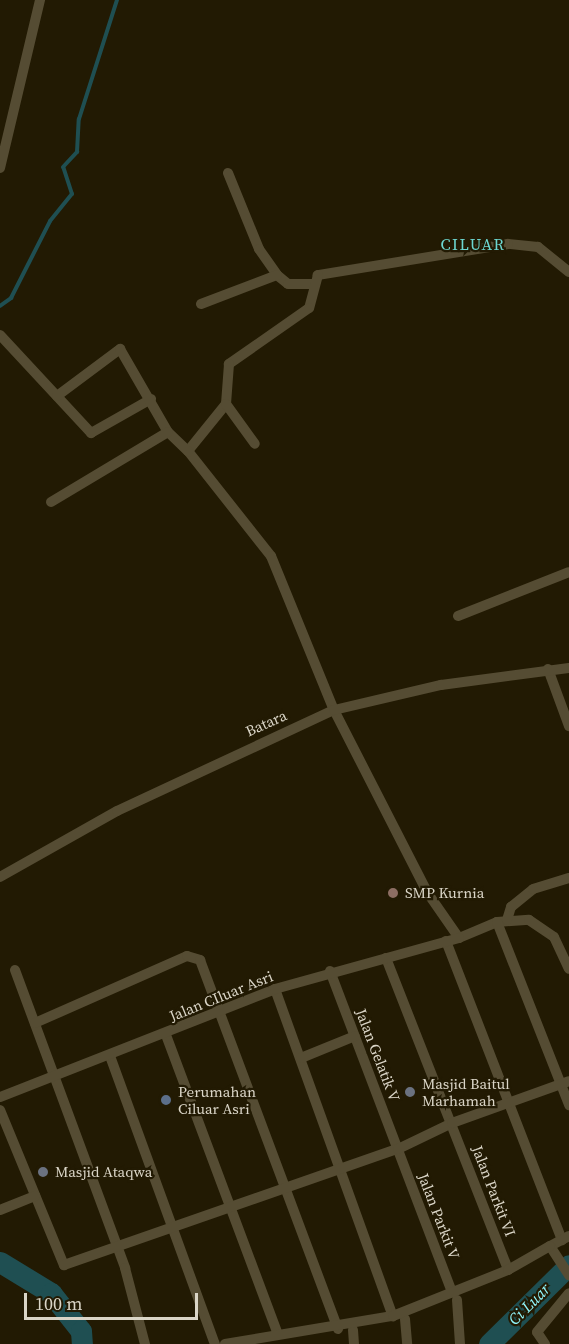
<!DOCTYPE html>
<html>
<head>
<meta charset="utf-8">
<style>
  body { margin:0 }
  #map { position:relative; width:569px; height:1344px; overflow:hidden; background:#221a03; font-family:"Source Serif 4",serif }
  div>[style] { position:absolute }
  .stream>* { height:4px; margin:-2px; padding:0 2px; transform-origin:2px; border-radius:2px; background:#1f4f52 }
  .river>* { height:21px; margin:-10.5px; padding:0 10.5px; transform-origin:10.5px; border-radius:10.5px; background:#1f4f52 }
  .street>* { height:10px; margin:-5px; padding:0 5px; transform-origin:5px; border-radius:5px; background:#554c33 }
  .dots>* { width:16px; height:16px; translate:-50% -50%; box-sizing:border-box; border:3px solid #221a03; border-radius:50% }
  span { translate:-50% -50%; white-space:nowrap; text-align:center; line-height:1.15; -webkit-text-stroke:4.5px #221a03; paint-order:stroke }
  .street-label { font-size:15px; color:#dad5c7 }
  .poi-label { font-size:15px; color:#dad5c7 }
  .left { translate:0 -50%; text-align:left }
  .neighbourhood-label { font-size:16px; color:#6dd8d1; letter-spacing:1.5px }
  .water-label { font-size:16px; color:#91f6fc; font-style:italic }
  .scale { position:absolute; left:24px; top:1293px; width:174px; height:27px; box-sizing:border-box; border:3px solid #dad5c7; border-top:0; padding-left:8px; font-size:18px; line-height:21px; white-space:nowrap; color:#dad5c7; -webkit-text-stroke:4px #221a03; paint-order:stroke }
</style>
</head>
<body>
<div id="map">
  <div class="stream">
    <div style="left:0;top:306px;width:14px;rotate:-36deg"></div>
    <div style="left:11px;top:298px;width:86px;rotate:-63.1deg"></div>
    <div style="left:50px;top:221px;width:35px;rotate:-51deg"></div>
    <div style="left:72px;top:194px;width:28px;rotate:-108deg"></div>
    <div style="left:63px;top:167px;width:21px;rotate:-47deg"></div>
    <div style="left:77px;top:152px;width:33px;rotate:-87deg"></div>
    <div style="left:79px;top:119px;width:125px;rotate:-72.3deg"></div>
  </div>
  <div class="river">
    <div style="left:0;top:1262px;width:60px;rotate:31.3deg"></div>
    <div style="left:51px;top:1293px;width:48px;rotate:51.7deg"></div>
    <div style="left:81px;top:1331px;width:13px;rotate:86deg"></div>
    <div style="left:489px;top:1344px;width:112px;rotate:-44.6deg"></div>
  </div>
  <div class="street">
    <div style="left:0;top:168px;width:173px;rotate:-76.6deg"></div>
    <div style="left:228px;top:173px;width:82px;rotate:67.8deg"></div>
    <div style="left:259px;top:249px;width:32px;rotate:55deg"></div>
    <div style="left:277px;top:275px;width:14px;rotate:39deg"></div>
    <div style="left:288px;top:284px;width:25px"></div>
    <div style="left:569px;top:272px;width:40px;rotate:-141deg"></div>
    <div style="left:538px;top:247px;width:30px;rotate:-174deg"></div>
    <div style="left:508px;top:244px;width:193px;rotate:170.7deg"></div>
    <div style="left:318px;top:275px;width:34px;rotate:105deg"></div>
    <div style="left:309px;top:308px;width:98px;rotate:145deg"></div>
    <div style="left:229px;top:364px;width:40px;rotate:94.3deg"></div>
    <div style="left:226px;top:404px;width:60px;rotate:129deg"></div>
    <div style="left:188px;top:451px;width:134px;rotate:51.7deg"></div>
    <div style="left:271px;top:556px;width:166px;rotate:67.8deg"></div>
    <div style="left:334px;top:710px;width:204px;rotate:62.9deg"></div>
    <div style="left:427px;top:892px;width:56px;rotate:55.2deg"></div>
    <div style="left:459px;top:938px;width:41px;rotate:-22.8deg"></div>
    <div style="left:497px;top:922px;width:32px;rotate:-4deg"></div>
    <div style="left:529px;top:920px;width:30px;rotate:34deg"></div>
    <div style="left:554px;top:937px;width:35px;rotate:65deg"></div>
    <div style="left:201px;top:304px;width:81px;rotate:-20.9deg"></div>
    <div style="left:0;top:335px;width:134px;rotate:47.1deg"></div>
    <div style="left:91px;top:433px;width:69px;rotate:-29.5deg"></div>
    <div style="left:57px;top:396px;width:79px;rotate:-36.7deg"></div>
    <div style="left:120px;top:349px;width:96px;rotate:60deg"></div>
    <div style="left:168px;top:432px;width:28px;rotate:44deg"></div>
    <div style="left:226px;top:404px;width:49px;rotate:54.1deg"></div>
    <div style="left:51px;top:502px;width:136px;rotate:-30.9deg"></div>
    <div style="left:458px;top:616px;width:119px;rotate:-21.6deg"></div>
    <div style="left:548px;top:669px;width:61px;rotate:69.8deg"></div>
    <div style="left:0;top:877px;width:134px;rotate:-29.4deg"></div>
    <div style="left:117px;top:811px;width:239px;rotate:-25deg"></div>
    <div style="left:334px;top:710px;width:110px;rotate:-13.2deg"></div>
    <div style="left:441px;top:685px;width:129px;rotate:-7.6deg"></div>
    <div style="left:507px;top:920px;width:14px;rotate:-73deg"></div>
    <div style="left:511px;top:907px;width:28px;rotate:-39deg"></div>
    <div style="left:533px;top:889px;width:38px;rotate:-17deg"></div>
    <div style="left:497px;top:922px;width:197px;rotate:68.5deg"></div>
    <div style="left:446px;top:941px;width:321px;rotate:68.8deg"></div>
    <div style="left:386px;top:958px;width:335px;rotate:68.6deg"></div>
    <div style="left:15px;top:970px;width:318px;rotate:69.7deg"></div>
    <div style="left:125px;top:1268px;width:79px;rotate:75.3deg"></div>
    <div style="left:330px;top:971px;width:344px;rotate:69.2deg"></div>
    <div style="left:275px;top:989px;width:348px;rotate:70.2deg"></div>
    <div style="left:35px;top:1023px;width:166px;rotate:-23.8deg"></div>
    <div style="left:187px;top:956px;width:14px;rotate:17deg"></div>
    <div style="left:200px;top:960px;width:394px;rotate:69.5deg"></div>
    <div style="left:166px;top:1035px;width:319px;rotate:69.5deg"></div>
    <div style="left:110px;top:1056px;width:307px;rotate:70deg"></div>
    <div style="left:301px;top:1058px;width:58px;rotate:-22.2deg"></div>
    <div style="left:0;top:1097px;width:295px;rotate:-21.4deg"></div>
    <div style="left:275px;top:989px;width:191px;rotate:-15.5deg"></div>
    <div style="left:0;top:1110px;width:168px;rotate:67.6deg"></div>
    <div style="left:64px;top:1265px;width:354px;rotate:-19.2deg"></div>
    <div style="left:398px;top:1149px;width:60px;rotate:-25.7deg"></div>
    <div style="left:452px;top:1123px;width:124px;rotate:-19.7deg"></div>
    <div style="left:0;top:1210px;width:38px;rotate:-22deg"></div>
    <div style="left:569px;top:1236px;width:21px;rotate:152deg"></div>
    <div style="left:550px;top:1246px;width:35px;rotate:57deg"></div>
    <div style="left:457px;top:1300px;width:44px;rotate:86.1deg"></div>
    <div style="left:405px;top:1319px;width:25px;rotate:85deg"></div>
    <div style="left:353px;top:1330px;width:14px;rotate:86deg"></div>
    <div style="left:225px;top:1344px;width:170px;rotate:-9.5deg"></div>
    <div style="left:393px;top:1316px;width:124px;rotate:-21.8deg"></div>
    <div style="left:508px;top:1270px;width:48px;rotate:-29.7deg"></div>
    <div style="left:545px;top:1344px;width:14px;rotate:-124deg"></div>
    <div style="left:537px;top:1332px;width:50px;rotate:-50.6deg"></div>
  </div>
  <div class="dots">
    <div style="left:393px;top:893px;background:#8d6e63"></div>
    <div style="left:410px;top:1092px;background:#6b7280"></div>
    <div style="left:166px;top:1100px;background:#5c6f8a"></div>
    <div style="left:43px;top:1172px;background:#6b7280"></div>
  </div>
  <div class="street-label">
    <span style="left:266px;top:723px;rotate:-24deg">Batara</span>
    <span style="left:221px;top:996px;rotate:-22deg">Jalan CIluar Asri</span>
    <span style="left:378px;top:1055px;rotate:69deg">Jalan Gelatik V</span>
    <span style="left:494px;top:1191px;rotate:69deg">Jalan Parkit VI</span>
    <span style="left:439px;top:1216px;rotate:69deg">Jalan Parkit V</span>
  </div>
  <div class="poi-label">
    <span class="left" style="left:405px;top:893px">SMP Kurnia</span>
    <span class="left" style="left:422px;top:1092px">Masjid Baitul<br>Marhamah</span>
    <span class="left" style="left:178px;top:1100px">Perumahan<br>Ciluar Asri</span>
    <span class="left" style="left:55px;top:1172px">Masjid Ataqwa</span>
  </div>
  <div class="neighbourhood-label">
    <span style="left:473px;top:244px">CILUAR</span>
  </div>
  <div class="water-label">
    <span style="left:529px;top:1304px;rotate:-45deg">Ci Luar</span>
  </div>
  <div class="scale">100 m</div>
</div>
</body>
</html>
